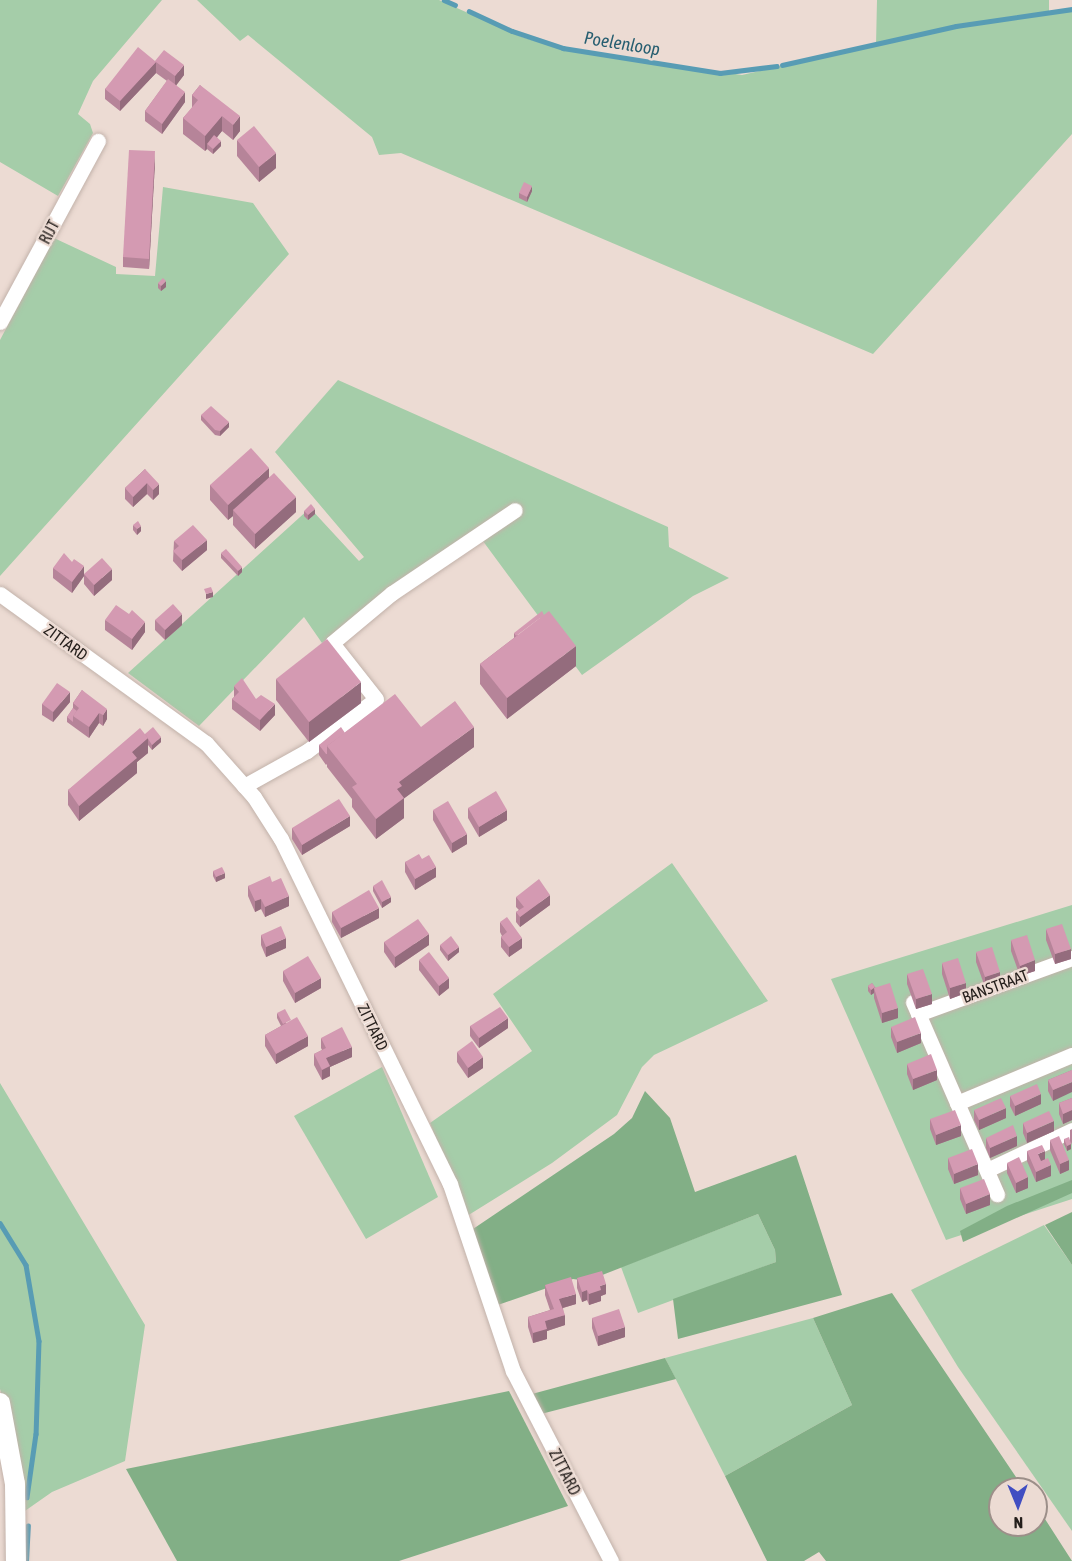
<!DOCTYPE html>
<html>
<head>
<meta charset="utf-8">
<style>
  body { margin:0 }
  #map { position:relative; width:1072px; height:1561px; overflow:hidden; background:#ecdbd3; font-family:"Asap Condensed",sans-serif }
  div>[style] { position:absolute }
  .green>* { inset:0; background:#a5cda9 }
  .forest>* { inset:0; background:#82af86 }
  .stream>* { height:4.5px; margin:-2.25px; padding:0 2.25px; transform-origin:2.25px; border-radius:2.25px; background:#589cb4 }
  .roads { filter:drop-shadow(0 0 2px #c2b2aa) drop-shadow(0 0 2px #c2b2aa) }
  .minor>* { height:15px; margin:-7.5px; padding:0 7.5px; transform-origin:7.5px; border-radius:7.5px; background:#fff }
  .major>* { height:20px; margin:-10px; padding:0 10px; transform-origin:10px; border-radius:10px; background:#fff }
  .wall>* { inset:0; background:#b68499 }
  .shaded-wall>* { inset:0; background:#946c7d }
  .building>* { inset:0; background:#d49ab2 }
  span { translate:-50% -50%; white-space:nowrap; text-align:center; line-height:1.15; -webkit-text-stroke:5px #ecdbd3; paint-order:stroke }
  .street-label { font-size:16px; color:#241e1b }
  .water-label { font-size:18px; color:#275e70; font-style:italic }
  .north { position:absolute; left:988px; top:1477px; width:60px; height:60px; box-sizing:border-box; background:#ecdbd3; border:2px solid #9c8f89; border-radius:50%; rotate:179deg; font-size:16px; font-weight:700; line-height:24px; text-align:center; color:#241e1b }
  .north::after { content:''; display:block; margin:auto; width:21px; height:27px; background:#414ec2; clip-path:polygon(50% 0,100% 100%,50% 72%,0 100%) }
</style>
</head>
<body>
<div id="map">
  <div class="green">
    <div style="clip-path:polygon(0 0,162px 0,93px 81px,78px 114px,90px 124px,93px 133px,58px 196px,0 162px)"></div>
    <div style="clip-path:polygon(197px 0,439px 0,522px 37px,555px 47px,742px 75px,876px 45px,877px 0,1049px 0,1049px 12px,1072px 9px,1072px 134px,873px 354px,401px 153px,379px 155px,372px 137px,248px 35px,240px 41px)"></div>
    <div style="clip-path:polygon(163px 187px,253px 203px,289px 254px,0 576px,0 340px,54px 238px,116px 267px,116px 274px,155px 276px)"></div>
    <div style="clip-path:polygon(338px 380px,668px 527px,669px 547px,729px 578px,693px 596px,582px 675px,477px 533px,395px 586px,322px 643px,304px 617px,199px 726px,128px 673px,310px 508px,359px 561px,364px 557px,275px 452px)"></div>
    <div style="clip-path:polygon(672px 863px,768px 1001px,654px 1055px,642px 1067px,617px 1115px,552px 1163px,467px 1216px,430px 1123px,532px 1051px,493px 994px)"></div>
    <div style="clip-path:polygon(1072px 905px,1072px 1199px,946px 1240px,831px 979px)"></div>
    <div style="clip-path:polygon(382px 1067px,438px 1197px,366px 1239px,294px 1116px)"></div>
    <div style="clip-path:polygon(0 1083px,145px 1325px,125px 1461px,52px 1492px,22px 1513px,9px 1419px,0 1389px)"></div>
    <div style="clip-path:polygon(758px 1214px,775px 1250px,776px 1262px,638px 1313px,621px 1267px)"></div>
    <div style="clip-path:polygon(1044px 1225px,1072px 1265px,1072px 1531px,958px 1367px,911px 1290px)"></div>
    <div style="clip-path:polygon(813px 1318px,852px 1405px,725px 1476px,665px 1358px)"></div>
  </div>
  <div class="forest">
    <div style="clip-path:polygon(645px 1091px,670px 1118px,695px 1192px,796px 1155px,842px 1295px,678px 1339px,673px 1299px,776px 1262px,775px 1250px,758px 1214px,587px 1281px,573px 1279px,495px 1306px,473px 1229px,614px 1134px,632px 1118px)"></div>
    <div style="clip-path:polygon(1072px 1180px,1072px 1193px,963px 1242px,960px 1231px,1007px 1206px)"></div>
    <div style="clip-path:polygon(1072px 1212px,1072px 1265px,1045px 1225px)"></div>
    <div style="clip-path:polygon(892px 1293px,1024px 1489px,1000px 1489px,1000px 1525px,1036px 1525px,1036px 1505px,1072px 1561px,826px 1561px,819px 1552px,804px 1561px,767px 1561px,725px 1476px,852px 1405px,813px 1318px)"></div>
    <div style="clip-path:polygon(665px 1358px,676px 1379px,541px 1414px,532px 1394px)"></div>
    <div style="clip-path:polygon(509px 1391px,568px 1506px,399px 1561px,177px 1561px,126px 1469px)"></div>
  </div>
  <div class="stream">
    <div style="left:444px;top:0;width:12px;rotate:24deg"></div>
    <div style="left:469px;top:11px;width:47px;rotate:24.9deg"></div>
    <div style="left:512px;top:31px;width:54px;rotate:18.4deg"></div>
    <div style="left:563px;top:48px;width:159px;rotate:9deg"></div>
    <div style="left:720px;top:73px;width:57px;rotate:-7deg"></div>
    <div style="left:782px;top:65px;width:178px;rotate:-12.6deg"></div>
    <div style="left:956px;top:26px;width:117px;rotate:-8.3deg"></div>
    <div style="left:0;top:1223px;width:49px;rotate:58.2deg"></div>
    <div style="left:26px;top:1265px;width:77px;rotate:80.3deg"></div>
    <div style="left:39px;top:1341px;width:93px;rotate:91.8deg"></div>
    <div style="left:36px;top:1434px;width:64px;rotate:98.1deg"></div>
    <div style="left:26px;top:1561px;width:35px;rotate:-87deg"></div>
  </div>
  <div class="roads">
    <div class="minor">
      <div style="left:0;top:322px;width:206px;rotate:-61.6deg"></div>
      <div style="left:0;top:594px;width:254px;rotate:35.9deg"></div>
      <div style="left:206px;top:743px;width:72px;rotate:48.4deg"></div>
      <div style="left:254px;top:797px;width:50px;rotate:57.3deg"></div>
      <div style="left:281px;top:839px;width:384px;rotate:63.9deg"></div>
      <div style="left:450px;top:1184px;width:197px;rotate:71.4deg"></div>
      <div style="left:513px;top:1371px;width:214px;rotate:62.7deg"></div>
      <div style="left:244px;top:786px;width:72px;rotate:-29.1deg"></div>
      <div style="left:307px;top:751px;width:86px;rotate:-37deg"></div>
      <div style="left:376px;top:699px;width:71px;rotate:-128.2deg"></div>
      <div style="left:332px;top:643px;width:78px;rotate:-39.8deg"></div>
      <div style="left:392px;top:593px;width:148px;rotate:-34deg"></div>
      <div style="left:913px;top:1002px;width:210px;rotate:66.4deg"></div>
      <div style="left:918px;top:1014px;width:164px;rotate:-20deg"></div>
      <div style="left:957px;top:1103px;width:125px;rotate:-22.7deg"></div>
      <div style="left:987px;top:1170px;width:94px;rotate:-25.2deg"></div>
    </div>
    <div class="major">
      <div style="left:0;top:1403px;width:82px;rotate:79.5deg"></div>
      <div style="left:15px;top:1484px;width:77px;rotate:89.3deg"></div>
    </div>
  </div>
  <div class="wall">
    <div style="clip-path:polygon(155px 61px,184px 75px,176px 85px,185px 102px,162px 134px,145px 121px,145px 111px,167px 81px,156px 73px,120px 111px,105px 99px,105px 89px)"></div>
    <div style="clip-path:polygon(200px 85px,240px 131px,233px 140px,222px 131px,217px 137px,221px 146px,213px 154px,207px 149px,205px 151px,183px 134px,183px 118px,192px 108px,192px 95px)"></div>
    <div style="clip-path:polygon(237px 140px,276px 168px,259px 182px,237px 156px)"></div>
    <div style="clip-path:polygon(155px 162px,149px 269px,123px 267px,123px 257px)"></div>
    <div style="clip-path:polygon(532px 191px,527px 202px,519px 198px,519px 193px)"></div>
    <div style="clip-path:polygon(158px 283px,166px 287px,161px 291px,158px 288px)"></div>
    <div style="clip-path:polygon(201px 415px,229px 427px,220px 436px,215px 435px,201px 420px)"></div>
    <div style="clip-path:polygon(145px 469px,159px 494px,153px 500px,147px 494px,133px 507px,125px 499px,125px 488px)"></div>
    <div style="clip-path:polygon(269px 477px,296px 512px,255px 549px,233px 525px,233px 516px,228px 520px,210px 500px,210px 485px)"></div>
    <div style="clip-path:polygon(304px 511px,315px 514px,308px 520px,304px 516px)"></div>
    <div style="clip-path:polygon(133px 525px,141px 531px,137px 535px,133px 530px)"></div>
    <div style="clip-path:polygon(174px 541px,207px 550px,182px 571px,173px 561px)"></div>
    <div style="clip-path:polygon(221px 553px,242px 572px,238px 576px,221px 558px)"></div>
    <div style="clip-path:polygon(53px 568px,84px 574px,112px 580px,94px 596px,84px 584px,84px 576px,72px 593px,53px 578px)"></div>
    <div style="clip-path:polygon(105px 620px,145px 632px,132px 650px,105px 630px)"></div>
    <div style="clip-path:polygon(155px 620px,182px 625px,165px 640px,155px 630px)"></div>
    <div style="clip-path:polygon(514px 633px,576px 666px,507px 719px,480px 684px,480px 664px,514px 638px)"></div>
    <div style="clip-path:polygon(276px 679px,361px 703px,309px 742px,276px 700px)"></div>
    <div style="clip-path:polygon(234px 686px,275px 715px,260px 731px,232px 709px,232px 699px,234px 697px)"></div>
    <div style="clip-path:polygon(82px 690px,107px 719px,103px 726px,99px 723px,89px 738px,67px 722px,67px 717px,73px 708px,73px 703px)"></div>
    <div style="clip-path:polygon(70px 702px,53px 722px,42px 715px,42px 704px)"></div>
    <div style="clip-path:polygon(421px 727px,474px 747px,404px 798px,404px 818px,376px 839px,352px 807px,352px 799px,327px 767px,327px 764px,326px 765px,319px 755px,319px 745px,345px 733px)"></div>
    <div style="clip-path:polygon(145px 734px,161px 742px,152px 750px,148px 745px,148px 753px,137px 762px,137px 773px,79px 821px,68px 805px,68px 790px)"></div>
    <div style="clip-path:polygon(468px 808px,507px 820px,479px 837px,468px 818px)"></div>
    <div style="clip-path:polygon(433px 810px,467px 844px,452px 853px,433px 820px)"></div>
    <div style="clip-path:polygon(350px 826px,302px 855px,292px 839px,292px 828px)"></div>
    <div style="clip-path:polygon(422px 859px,436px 877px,415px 890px,405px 872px,405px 862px)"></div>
    <div style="clip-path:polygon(213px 871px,225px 878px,216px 882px,213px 876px)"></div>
    <div style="clip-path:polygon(272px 882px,289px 906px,265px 917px,261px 909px,255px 912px,248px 896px,248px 886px)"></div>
    <div style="clip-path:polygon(373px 886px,391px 902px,382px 908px,373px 891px)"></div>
    <div style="clip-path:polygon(516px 897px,550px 905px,520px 927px,516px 922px,516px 912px,519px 910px,516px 907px)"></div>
    <div style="clip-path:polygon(332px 912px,379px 918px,341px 938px,332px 922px)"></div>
    <div style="clip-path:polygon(500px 922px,522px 948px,509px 957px,501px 947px,501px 937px,502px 936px,500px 932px)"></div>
    <div style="clip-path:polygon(1046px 929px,1071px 959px,1055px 964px,1046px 940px)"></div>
    <div style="clip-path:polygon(261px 935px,286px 948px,266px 957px,261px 945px)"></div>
    <div style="clip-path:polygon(1011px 940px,1035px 971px,1020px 976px,1011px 951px)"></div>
    <div style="clip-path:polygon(384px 942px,429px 945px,395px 968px,384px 952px)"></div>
    <div style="clip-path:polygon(440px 945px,459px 952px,448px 961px,440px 950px)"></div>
    <div style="clip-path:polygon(976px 952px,1000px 982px,985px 987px,976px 962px)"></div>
    <div style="clip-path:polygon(419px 960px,449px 988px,439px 996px,419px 970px)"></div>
    <div style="clip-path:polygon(942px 963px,966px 993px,950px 999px,942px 974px)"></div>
    <div style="clip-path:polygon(283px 971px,321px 988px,295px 1003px,283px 981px)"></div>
    <div style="clip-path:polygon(907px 974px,932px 1004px,916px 1009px,907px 984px)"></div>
    <div style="clip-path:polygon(872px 983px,898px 1018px,882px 1023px,874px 998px,874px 993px,871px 995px,868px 991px,868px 986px)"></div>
    <div style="clip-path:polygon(277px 1013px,308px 1046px,276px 1064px,265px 1046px,265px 1035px,281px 1026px,277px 1018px)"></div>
    <div style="clip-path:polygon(470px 1026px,508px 1028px,479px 1048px,470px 1036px)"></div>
    <div style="clip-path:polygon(891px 1027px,921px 1043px,897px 1053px,891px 1037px)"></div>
    <div style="clip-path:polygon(321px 1038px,352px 1057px,330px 1067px,330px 1076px,322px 1080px,314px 1065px,314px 1054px,322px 1050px,321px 1048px)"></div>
    <div style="clip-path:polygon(457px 1052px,483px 1068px,468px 1078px,457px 1062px)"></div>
    <div style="clip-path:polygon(907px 1064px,937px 1080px,913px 1090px,907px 1074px)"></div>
    <div style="clip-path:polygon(1072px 1070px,1053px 1101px,1048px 1091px,1048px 1080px)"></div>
    <div style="clip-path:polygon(1010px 1096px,1041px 1104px,1015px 1116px,1010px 1106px)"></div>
    <div style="clip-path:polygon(1072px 1098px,1072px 1120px,1063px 1124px,1059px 1114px,1059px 1103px)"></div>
    <div style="clip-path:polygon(974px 1110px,1006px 1118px,979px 1130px,974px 1120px)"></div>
    <div style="clip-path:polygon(930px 1119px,961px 1136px,936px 1145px,930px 1129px)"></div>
    <div style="clip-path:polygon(1023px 1123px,1054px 1131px,1027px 1143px,1023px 1133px)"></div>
    <div style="clip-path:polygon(1072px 1129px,1072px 1145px,1071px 1142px,1071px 1149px,1067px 1151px,1064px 1144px,1064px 1139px,1070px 1140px,1070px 1130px)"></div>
    <div style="clip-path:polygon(986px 1138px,1017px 1146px,990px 1158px,986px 1148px)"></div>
    <div style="clip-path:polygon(1050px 1140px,1069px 1170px,1060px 1174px,1050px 1150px)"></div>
    <div style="clip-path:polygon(1027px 1151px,1045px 1160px,1051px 1176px,1036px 1182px,1027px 1161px)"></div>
    <div style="clip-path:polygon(948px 1158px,978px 1175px,954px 1184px,948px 1169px)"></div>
    <div style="clip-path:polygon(1007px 1163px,1028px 1188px,1016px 1193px,1007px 1173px)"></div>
    <div style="clip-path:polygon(960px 1188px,990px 1205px,966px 1214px,960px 1199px)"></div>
    <div style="clip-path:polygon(577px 1278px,606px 1294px,601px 1296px,601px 1301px,589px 1305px,587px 1300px,582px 1302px,577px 1288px)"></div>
    <div style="clip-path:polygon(545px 1285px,576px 1304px,563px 1308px,565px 1325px,547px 1331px,547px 1339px,533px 1343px,528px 1327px,528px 1317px,550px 1310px,545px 1295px)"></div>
    <div style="clip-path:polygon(592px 1318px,625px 1337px,598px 1346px,592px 1328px)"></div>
  </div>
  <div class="shaded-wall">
    <div style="clip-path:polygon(156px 62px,156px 73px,120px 111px,120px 101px)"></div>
    <div style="clip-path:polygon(184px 65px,184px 75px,175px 87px,175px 76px)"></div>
    <div style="clip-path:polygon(185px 92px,185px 102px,162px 134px,162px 124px)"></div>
    <div style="clip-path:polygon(222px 116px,222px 131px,210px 146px,207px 144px,207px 149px,205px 151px,205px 136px)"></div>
    <div style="clip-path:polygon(240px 116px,240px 131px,233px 140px,233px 125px)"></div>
    <div style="clip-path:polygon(221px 141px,221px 146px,213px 154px,213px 149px)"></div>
    <div style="clip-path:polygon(155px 151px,155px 162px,149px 269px,149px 259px)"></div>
    <div style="clip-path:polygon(276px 153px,276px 168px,259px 182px,259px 167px)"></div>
    <div style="clip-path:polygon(532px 186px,532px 191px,527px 202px,527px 197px)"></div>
    <div style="clip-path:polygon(166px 281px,166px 287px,161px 291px,161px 286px)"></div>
    <div style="clip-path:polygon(229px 422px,229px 427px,220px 436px,220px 431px)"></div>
    <div style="clip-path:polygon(269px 468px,269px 483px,233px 510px,233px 516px,228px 520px,228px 505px)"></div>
    <div style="clip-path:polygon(147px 483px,147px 494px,133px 507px,133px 497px)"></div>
    <div style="clip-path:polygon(159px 484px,159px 494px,153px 500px,153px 490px)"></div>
    <div style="clip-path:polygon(296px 497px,296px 512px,255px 549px,255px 534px)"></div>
    <div style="clip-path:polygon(315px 509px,315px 514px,308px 520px,308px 515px)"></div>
    <div style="clip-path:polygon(141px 526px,141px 531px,137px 535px,137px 529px)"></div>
    <div style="clip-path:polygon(207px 540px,207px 550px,182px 571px,182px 560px)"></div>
    <div style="clip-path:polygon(84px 566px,84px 576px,72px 593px,72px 582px)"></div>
    <div style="clip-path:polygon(242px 567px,242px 572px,238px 576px,238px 571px)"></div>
    <div style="clip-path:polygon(112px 569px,112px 580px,94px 596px,94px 585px)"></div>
    <div style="clip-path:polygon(213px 592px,213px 597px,206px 599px,206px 594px)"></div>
    <div style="clip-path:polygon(182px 614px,182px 625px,165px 640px,165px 630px)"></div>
    <div style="clip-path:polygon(145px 622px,145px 632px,132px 650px,132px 639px)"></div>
    <div style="clip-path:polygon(576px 646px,576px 666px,507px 719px,507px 698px)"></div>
    <div style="clip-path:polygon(361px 682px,361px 703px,309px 742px,309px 722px)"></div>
    <div style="clip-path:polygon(70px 692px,70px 702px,53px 722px,53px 712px)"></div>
    <div style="clip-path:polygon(275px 704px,275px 715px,260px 731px,260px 720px)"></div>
    <div style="clip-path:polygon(107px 709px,107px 719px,103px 726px,103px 715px)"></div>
    <div style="clip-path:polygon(99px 713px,99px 723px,89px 738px,89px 727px)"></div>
    <div style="clip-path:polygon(474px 727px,474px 747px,402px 800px,404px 798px,404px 818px,376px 839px,376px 819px,397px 789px,399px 782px)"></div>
    <div style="clip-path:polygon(161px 737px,161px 742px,152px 750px,152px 745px)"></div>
    <div style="clip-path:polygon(148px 738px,148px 753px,137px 762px,137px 773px,79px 821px,79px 806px,132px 752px)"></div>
    <div style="clip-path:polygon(507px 810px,507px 820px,479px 837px,479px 827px)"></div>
    <div style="clip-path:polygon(350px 816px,350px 826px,302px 855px,302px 845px)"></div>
    <div style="clip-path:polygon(467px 834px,467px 844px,452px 853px,452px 843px)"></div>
    <div style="clip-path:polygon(436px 867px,436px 877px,415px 890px,415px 879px)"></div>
    <div style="clip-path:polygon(225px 873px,225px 878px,216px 882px,216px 877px)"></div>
    <div style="clip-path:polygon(550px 895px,550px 905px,520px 927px,520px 917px)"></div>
    <div style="clip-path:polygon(289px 896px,289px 906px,265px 917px,265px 907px)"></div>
    <div style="clip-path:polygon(391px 897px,391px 902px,382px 908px,382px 902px)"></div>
    <div style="clip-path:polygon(261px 899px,261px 909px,255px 912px,255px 901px)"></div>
    <div style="clip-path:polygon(379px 908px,379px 918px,341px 938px,341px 928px)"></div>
    <div style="clip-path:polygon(429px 934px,429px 945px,395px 968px,395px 957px)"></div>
    <div style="clip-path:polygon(286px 938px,286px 948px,266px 957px,266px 947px)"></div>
    <div style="clip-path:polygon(522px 938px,522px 948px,509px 957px,509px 947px)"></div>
    <div style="clip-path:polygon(459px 947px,459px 952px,448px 961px,448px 955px)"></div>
    <div style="clip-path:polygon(1071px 949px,1071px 959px,1055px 964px,1055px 954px)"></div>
    <div style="clip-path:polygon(1035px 960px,1035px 971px,1020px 976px,1020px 966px)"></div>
    <div style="clip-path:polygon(1000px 972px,1000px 982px,985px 987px,985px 977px)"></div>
    <div style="clip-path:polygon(321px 978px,321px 988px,295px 1003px,295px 993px)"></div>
    <div style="clip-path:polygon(449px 978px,449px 988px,439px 996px,439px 986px)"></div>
    <div style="clip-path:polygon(966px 983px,966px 993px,950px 999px,950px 988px)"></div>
    <div style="clip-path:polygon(874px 988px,874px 993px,871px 995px,871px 990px)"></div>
    <div style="clip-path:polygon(932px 994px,932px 1004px,916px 1009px,916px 999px)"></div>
    <div style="clip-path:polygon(898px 1008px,898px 1018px,882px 1023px,882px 1013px)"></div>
    <div style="clip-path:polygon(508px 1018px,508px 1028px,479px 1048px,479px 1038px)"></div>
    <div style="clip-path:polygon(921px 1033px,921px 1043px,897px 1053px,897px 1042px)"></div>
    <div style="clip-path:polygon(308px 1036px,308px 1046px,276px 1064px,276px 1054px)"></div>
    <div style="clip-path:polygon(352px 1047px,352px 1057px,330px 1067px,330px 1076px,322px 1080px,322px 1070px,326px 1058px)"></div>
    <div style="clip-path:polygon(483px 1057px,483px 1068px,468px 1078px,468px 1068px)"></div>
    <div style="clip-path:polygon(937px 1070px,937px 1080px,913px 1090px,913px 1079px)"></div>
    <div style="clip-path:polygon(1072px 1082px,1072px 1092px,1053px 1101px,1053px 1090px)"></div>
    <div style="clip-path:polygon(1041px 1094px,1041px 1104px,1015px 1116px,1015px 1106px)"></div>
    <div style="clip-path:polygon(1006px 1108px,1006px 1118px,979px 1130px,979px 1120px)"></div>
    <div style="clip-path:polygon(1072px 1110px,1072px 1120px,1063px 1124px,1063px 1114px)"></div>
    <div style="clip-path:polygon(1054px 1121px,1054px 1131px,1027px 1143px,1027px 1133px)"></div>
    <div style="clip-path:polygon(961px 1125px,961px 1136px,936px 1145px,936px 1135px)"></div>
    <div style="clip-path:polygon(1017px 1136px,1017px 1146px,990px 1158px,990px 1148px)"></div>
    <div style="clip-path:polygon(1071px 1144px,1071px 1149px,1067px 1151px,1067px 1146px)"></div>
    <div style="clip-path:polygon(1045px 1151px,1045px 1162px,1038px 1165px,1038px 1154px)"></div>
    <div style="clip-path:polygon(1069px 1160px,1069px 1170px,1060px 1174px,1060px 1164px)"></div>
    <div style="clip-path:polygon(978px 1164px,978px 1175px,954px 1184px,954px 1174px)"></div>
    <div style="clip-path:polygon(1051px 1165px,1051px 1176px,1036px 1182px,1036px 1172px)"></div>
    <div style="clip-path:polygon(1028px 1177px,1028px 1188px,1016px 1193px,1016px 1183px)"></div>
    <div style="clip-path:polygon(990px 1194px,990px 1205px,966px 1214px,966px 1204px)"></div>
    <div style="clip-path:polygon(606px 1284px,606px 1294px,601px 1296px,601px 1301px,589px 1305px,589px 1294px,600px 1286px)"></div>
    <div style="clip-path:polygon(587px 1290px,587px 1300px,582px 1302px,582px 1292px)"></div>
    <div style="clip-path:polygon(576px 1294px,576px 1304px,559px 1309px,559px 1299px)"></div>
    <div style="clip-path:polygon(565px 1315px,565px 1325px,547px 1331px,547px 1339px,533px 1343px,533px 1333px,545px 1321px)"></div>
    <div style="clip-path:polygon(625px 1327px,625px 1337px,598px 1346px,598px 1336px)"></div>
  </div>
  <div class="building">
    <div style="clip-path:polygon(138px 47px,155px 61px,164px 50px,184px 65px,175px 76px,156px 62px,120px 101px,105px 89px)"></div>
    <div style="clip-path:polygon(168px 79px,185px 92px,162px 124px,145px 111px)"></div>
    <div style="clip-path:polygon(200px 85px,240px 116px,233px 125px,222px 116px,205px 136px,183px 118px,198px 100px,192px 95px)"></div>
    <div style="clip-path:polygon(254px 126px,276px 153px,259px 167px,237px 140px)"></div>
    <div style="clip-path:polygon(214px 135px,221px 141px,213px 149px,207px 144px)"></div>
    <div style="clip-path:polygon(129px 150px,155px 151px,149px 259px,123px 257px)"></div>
    <div style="clip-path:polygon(524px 182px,532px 186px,527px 197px,519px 193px)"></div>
    <div style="clip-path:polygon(163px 278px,166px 281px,161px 286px,158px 283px)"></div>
    <div style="clip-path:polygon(211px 406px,229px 422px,220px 431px,215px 430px,201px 415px)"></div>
    <div style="clip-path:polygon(251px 448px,269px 468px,228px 505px,210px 485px)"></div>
    <div style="clip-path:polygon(145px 469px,159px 484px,153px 490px,147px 483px,133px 497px,125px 488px)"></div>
    <div style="clip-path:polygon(274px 473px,296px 497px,255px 534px,233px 510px)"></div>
    <div style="clip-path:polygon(311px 504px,315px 509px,308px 515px,304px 511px)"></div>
    <div style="clip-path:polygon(138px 521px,141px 526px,137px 529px,133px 525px)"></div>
    <div style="clip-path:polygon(193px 525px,207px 540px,182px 560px,173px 551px,179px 546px,174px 541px)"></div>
    <div style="clip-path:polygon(226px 549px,242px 567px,238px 571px,221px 553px)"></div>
    <div style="clip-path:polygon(64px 553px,72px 562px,74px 559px,84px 566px,72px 582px,53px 568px)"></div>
    <div style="clip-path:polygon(102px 558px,112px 569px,94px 585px,84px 574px)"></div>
    <div style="clip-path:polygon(211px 587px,213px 592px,206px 594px,204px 589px)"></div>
    <div style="clip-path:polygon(173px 604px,182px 614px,165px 630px,155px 620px)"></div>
    <div style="clip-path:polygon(116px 605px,129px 614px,132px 610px,145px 622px,132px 639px,105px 620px)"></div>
    <div style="clip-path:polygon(542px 611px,544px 615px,516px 636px,514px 633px)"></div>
    <div style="clip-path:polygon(549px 611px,576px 646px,507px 698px,480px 664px)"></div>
    <div style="clip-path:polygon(327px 639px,361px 682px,309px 722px,276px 679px)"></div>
    <div style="clip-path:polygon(242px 678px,256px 699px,261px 695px,275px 704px,260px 720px,232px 699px,239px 692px,234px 686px)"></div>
    <div style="clip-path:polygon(57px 683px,70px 692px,53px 712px,42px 704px)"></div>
    <div style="clip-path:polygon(82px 690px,107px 709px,103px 715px,99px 713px,89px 727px,73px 716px,79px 708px,73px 703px)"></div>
    <div style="clip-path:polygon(395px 694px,421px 727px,455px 701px,474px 727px,399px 782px,402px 786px,397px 789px,404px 798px,376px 819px,352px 787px,357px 784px,327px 746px)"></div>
    <div style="clip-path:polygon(73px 708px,77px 711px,73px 716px,73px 722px,67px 717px)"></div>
    <div style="clip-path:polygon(153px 727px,161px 737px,152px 745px,145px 734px)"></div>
    <div style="clip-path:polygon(341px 727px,345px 733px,327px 746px,327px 754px,326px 754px,319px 745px)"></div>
    <div style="clip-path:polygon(140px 728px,148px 738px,132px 752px,137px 758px,79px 806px,68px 790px)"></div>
    <div style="clip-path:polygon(496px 791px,507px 810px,479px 827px,468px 808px)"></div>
    <div style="clip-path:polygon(339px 799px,350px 816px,302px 845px,292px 828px)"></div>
    <div style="clip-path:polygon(448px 801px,467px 834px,452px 843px,433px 810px)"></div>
    <div style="clip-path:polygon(419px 854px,422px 859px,429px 855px,436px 867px,415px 879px,405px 862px)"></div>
    <div style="clip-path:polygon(222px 867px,225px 873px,216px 877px,213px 871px)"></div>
    <div style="clip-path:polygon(270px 876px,272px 882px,281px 878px,289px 896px,265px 907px,261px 899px,255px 901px,248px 886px)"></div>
    <div style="clip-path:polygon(539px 879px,550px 895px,520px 917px,516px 912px,524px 907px,516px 897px)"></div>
    <div style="clip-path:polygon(382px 880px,391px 897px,382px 902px,373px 886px)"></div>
    <div style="clip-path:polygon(369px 890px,379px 908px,341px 928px,332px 912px)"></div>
    <div style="clip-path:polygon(507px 917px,522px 938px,509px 947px,501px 937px,507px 932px,500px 922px)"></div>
    <div style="clip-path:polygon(418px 919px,429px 934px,395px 957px,384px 942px)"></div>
    <div style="clip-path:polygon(1062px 924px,1071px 949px,1055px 954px,1046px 929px)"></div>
    <div style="clip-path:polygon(281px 926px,286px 938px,266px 947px,261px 935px)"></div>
    <div style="clip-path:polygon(1027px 935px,1035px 960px,1020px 966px,1011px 940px)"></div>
    <div style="clip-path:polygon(451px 936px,459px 947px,448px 955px,440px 945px)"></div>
    <div style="clip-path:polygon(992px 947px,1000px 972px,985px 977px,976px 952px)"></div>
    <div style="clip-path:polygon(429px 952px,449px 978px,439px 986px,419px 960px)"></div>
    <div style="clip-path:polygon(308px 956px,321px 978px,295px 993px,283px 971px)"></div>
    <div style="clip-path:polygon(958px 958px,966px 983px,950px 988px,942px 963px)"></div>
    <div style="clip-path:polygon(923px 969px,932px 994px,916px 999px,907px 974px)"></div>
    <div style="clip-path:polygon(872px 983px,875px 987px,871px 990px,868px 986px)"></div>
    <div style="clip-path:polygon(890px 983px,898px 1008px,882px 1013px,874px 988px)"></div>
    <div style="clip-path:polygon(500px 1007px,508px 1018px,479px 1038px,470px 1026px)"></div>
    <div style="clip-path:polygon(285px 1009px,291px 1020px,283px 1024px,277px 1013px)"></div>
    <div style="clip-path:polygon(297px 1017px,308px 1036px,276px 1054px,265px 1035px)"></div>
    <div style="clip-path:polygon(915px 1017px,921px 1033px,897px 1042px,891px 1027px)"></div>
    <div style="clip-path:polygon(342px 1027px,352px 1047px,326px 1058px,330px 1066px,322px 1070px,314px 1054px,326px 1048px,321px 1038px)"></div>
    <div style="clip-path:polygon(472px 1041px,483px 1057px,468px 1068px,457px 1052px)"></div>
    <div style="clip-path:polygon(931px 1054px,937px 1070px,913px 1079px,907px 1064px)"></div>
    <div style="clip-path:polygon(1072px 1070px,1072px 1082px,1053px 1090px,1048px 1080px)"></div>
    <div style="clip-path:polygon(1037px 1084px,1041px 1094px,1015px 1106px,1010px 1096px)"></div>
    <div style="clip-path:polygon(1001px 1098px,1006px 1108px,979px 1120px,974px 1110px)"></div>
    <div style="clip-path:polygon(1072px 1098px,1072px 1110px,1063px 1114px,1059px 1103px)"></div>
    <div style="clip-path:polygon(955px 1110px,961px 1125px,936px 1135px,930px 1119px)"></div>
    <div style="clip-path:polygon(1049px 1111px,1054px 1121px,1027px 1133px,1023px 1123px)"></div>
    <div style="clip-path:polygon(1013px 1125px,1017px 1136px,990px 1148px,986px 1138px)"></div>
    <div style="clip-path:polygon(1059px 1136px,1069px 1160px,1060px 1164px,1050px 1140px)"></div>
    <div style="clip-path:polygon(1069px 1137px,1071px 1144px,1067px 1146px,1064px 1139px)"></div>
    <div style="clip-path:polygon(1042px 1145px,1045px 1151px,1038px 1154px,1041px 1161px,1048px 1158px,1051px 1165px,1036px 1172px,1027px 1151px)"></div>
    <div style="clip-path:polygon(972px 1149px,978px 1164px,954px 1174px,948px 1158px)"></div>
    <div style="clip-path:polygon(1019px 1157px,1028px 1177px,1016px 1183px,1007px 1163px)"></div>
    <div style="clip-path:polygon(984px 1179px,990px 1194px,966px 1204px,960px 1188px)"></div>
    <div style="clip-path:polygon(602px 1271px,606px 1284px,600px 1286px,601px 1290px,589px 1294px,587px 1290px,582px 1292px,577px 1278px)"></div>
    <div style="clip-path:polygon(571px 1277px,576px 1294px,559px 1299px,565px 1315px,545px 1321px,547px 1329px,533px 1333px,528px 1317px,554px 1309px,545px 1285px)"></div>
    <div style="clip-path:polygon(619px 1309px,625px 1327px,598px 1336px,592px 1318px)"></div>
  </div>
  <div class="street-label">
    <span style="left:49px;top:232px;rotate:-62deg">RIJT</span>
    <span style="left:66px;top:642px;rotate:36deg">ZITTARD</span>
    <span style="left:995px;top:986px;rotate:-20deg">BANSTRAAT</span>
    <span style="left:373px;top:1027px;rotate:64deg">ZITTARD</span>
    <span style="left:565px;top:1472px;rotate:63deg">ZITTARD</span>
  </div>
  <div class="water-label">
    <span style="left:622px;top:44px;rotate:9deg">Poelenloop</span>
  </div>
  <div class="north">N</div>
</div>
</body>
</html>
